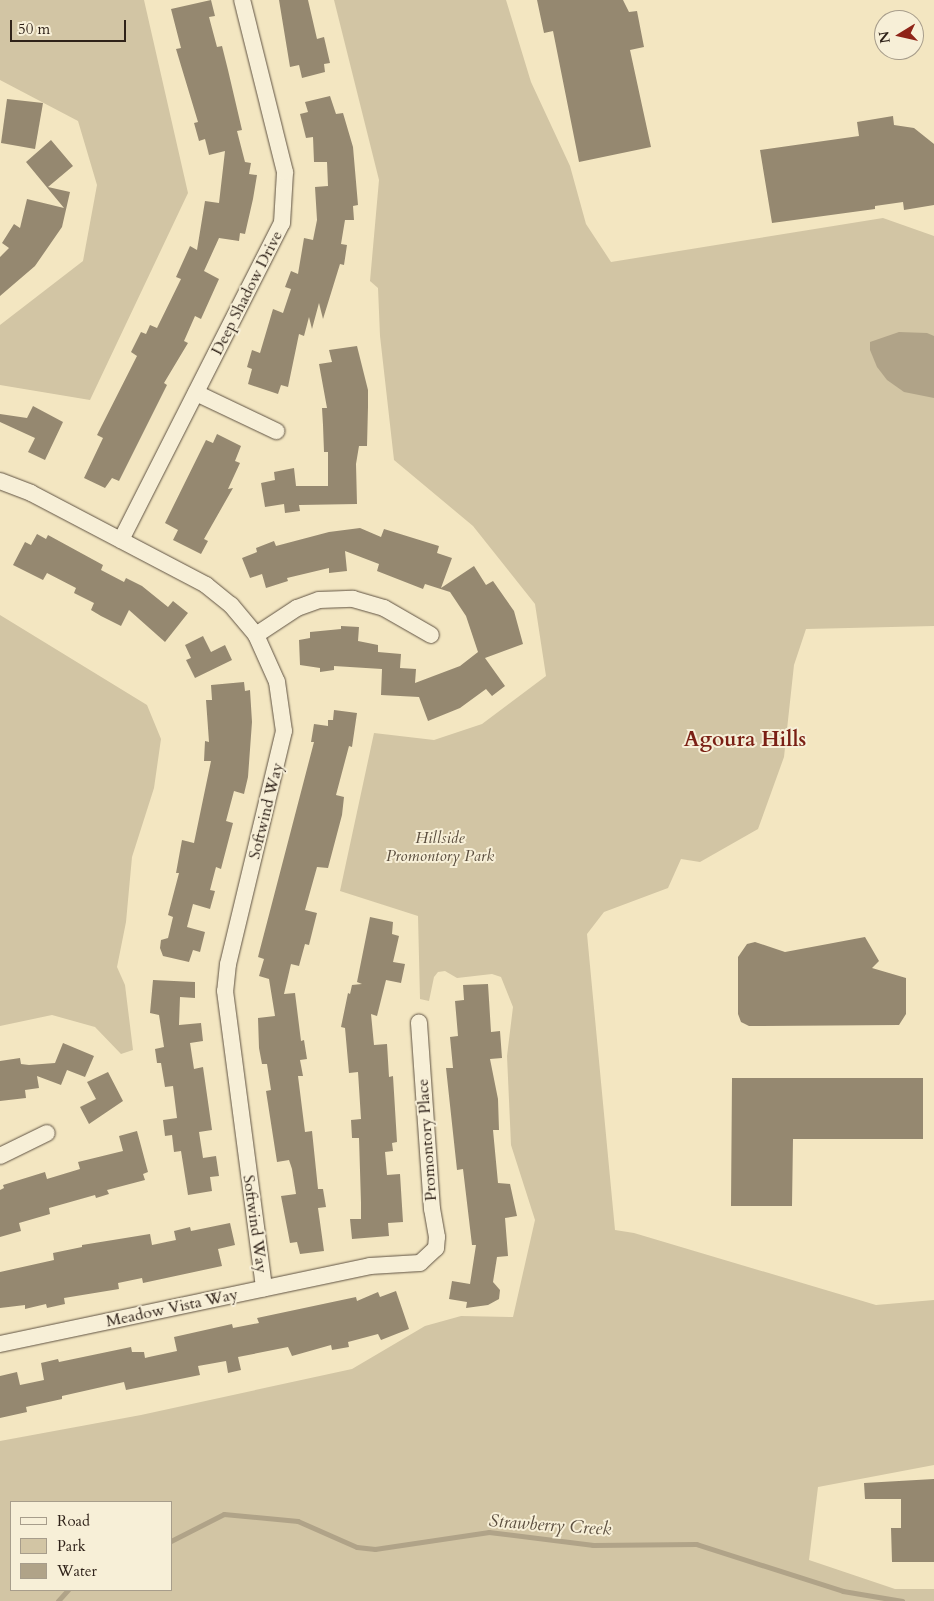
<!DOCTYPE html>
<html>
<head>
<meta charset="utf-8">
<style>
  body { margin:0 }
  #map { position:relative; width:934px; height:1601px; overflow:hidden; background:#f3e6c1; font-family:Cardo,serif }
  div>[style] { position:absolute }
  .green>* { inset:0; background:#d2c5a4 }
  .water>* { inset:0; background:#b0a388 }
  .stream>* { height:4.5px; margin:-2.25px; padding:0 2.25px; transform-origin:2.25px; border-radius:2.25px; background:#b0a388 }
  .building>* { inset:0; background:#958870 }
  .roads { filter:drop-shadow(0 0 1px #605343) drop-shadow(0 0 1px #605343) }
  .street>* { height:16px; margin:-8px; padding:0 8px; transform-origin:8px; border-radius:8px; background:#f7efd7 }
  span { translate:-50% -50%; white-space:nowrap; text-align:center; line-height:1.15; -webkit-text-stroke:4px #f7efd7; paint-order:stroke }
  .street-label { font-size:16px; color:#2f2219 }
  .park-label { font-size:16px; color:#584b3c; font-style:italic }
  .water-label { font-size:18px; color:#5c4f40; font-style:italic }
  .district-label { font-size:21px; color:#7a1f14; font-weight:700 }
  .legend { position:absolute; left:10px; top:1501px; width:162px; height:90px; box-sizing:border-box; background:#f7efd7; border:1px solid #a79d8b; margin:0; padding:6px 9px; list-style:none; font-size:15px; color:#2f2219 }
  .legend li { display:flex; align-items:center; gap:10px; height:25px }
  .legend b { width:25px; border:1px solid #a79d8b }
  .north { position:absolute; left:874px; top:10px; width:50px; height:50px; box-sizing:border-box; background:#f7efd7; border:1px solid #a79d8b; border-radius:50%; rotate:261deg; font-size:14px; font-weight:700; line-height:20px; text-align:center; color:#2f2219 }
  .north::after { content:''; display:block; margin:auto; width:18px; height:22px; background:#8f2418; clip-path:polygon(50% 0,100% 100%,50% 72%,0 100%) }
  .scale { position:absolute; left:10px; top:20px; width:116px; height:22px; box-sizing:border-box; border:2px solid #2f2219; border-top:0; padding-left:6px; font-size:15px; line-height:18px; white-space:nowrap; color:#2f2219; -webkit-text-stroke:4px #f7efd7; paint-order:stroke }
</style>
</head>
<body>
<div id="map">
  <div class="green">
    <div style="clip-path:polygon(0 0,144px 0,188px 193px,90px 400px,0 385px,0 325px,83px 261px,97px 185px,78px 121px,0 80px)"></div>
    <div style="clip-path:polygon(evenodd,334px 0,506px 0,531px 82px,570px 166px,586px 224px,611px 262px,883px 218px,934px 236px,934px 626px,806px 629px,794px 665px,784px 757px,758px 829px,700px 862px,681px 859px,668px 888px,604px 912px,587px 934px,615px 1230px,634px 1233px,876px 1305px,934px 1300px,934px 1465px,818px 1487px,809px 1560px,895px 1589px,934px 1589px,934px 1601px,0 1601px,0 1441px,141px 1415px,352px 1369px,425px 1326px,461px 1316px,513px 1317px,535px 1220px,511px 1145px,507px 1056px,513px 1007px,501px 977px,492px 974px,457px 978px,445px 971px,438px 972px,434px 977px,429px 1001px,420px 999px,418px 916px,340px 891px,374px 733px,434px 740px,482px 724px,546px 676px,535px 604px,473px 526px,394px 460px,380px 336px,378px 288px,370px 281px,379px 180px,334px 0,11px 1502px,171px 1502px,171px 1590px,11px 1590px,11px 1502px)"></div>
    <div style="clip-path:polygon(0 615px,147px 705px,161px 739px,154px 788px,132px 857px,126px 922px,117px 967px,125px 985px,133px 1050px,121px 1054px,95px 1027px,52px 1015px,0 1026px)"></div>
  </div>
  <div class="water">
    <div style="clip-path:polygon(899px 332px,927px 333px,934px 336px,934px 398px,904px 392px,887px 380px,877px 367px,870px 350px,870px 342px)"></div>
  </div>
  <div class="stream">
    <div style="left:171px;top:1541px;width:59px;rotate:-27deg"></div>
    <div style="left:224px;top:1514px;width:74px;rotate:5.4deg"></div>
    <div style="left:298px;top:1521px;width:64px;rotate:23.8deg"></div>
    <div style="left:357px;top:1547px;width:18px;rotate:6deg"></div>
    <div style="left:375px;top:1549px;width:115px;rotate:-8.5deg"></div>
    <div style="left:489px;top:1532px;width:105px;rotate:7.1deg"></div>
    <div style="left:593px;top:1545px;width:103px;rotate:-0.6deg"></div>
    <div style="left:696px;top:1544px;width:154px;rotate:17.7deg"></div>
    <div style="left:843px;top:1591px;width:60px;rotate:9.6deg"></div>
    <div style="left:58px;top:1601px;width:15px;rotate:-48deg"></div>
  </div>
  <div class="building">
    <div style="clip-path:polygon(211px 0,215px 16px,209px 17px,217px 47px,222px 46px,228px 70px,242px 130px,237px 131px,245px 162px,251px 163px,249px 174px,257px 175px,253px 199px,245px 234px,240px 233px,239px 241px,219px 238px,204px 271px,219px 279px,201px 319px,195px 316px,184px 341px,188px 343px,164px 383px,167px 385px,119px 481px,112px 478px,105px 488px,84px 478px,103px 438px,97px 435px,137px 356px,131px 352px,141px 332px,146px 334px,150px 325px,157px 328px,181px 279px,176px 277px,190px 246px,197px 250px,205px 201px,219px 203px,225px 151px,209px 155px,205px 139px,199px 141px,194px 123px,198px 122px,176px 49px,181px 48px,171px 9px)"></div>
    <div style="clip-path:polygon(279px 0,308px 0,317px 39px,324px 37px,330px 63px,324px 64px,325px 72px,302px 78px,299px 65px,290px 67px)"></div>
    <div style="clip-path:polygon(537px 0,623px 0,629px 12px,637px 11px,644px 47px,630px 50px,651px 147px,579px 162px,553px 31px,544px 33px)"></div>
    <div style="clip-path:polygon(330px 96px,336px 114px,343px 113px,353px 147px,358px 205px,353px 206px,354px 220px,345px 220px,341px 244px,347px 245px,344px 265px,340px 264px,323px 319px,319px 303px,312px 329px,309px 317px,304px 336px,299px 334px,288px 387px,281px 385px,278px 394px,248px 384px,252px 369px,247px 367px,252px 350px,260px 353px,273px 309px,283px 313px,291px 289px,285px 287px,291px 271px,298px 274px,304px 238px,313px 240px,317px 220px,315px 187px,328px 186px,327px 162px,314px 162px,313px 137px,306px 138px,300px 114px,308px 112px,305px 102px)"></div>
    <div style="clip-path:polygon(7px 99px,43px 103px,35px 149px,1px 143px)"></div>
    <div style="clip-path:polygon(893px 116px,894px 125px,914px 128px,934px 144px,934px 205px,904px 210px,903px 202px,875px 206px,875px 209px,772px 223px,760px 150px,859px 136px,857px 122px)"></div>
    <div style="clip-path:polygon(51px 140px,73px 166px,48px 187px,70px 192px,62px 227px,35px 266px,0 296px,0 257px,9px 248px,2px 243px,14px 224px,20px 228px,27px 199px,64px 208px,26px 162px)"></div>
    <div style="clip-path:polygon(357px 346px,368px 390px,368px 407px,367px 446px,359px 446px,356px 464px,357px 504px,299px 505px,300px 511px,285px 513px,284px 504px,265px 507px,261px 483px,275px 480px,274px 472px,294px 468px,296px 486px,328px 486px,328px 452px,324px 452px,323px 425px,322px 408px,327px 408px,319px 364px,332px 362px,329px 350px)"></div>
    <div style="clip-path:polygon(33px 406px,63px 422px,45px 460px,28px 452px,35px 438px,0 422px,0 414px,27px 418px)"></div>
    <div style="clip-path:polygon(217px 434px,241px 446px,235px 461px,240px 463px,228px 489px,233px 488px,204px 539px,208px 541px,201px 554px,173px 540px,178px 530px,165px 523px,206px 440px,213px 443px)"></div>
    <div style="clip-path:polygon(360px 528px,381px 537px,384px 529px,439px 546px,437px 553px,452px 558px,441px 588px,474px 566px,486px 585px,493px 581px,514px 611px,523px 644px,485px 658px,505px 686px,492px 696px,486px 689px,460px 708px,428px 721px,419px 697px,381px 695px,382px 669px,334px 666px,334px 670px,320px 672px,320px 668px,300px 665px,299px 640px,310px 638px,310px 632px,341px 629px,341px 626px,359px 627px,358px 641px,378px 645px,378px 652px,401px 654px,400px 668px,416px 669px,415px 683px,460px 666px,478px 652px,466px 616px,450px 592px,425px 584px,423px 589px,377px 571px,379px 564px,345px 551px,347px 571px,329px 573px,329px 568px,287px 578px,288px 581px,266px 588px,262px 574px,250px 578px,242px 558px,257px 552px,256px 548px,274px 541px,276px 546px,329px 532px)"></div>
    <div style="clip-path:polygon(37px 534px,46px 539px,48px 535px,103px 565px,101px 570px,124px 582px,126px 578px,142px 586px,168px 607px,173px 601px,188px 613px,165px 642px,129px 610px,121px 626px,101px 616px,91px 610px,94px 603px,74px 593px,76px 588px,47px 573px,43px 580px,13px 565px,25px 542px,31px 545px)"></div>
    <div style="clip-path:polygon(203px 636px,211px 652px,225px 645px,232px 660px,195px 678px,186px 660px,191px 658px,185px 645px)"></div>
    <div style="clip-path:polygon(244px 682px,245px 691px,250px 690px,252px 722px,248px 777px,244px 794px,234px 791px,226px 821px,233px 823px,221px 869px,216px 867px,210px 890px,215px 891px,210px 909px,193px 904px,187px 927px,205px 932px,200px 952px,193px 950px,189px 962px,163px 956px,160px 948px,161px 940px,168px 938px,173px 917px,168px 915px,179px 873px,176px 873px,182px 840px,194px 843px,211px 761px,204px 761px,205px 741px,209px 742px,206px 700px,212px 700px,211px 685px)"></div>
    <div style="clip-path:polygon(334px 710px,357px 713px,352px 747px,349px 746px,336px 795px,344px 797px,342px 815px,328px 868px,317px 867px,305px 910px,317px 913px,309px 945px,305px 944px,299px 966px,291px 964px,284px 994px,295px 993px,301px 1041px,304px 1040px,307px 1059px,300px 1060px,303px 1076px,298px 1076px,305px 1132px,312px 1131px,318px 1189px,323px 1189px,326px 1207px,318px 1208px,324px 1251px,300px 1254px,297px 1242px,290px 1243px,281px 1196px,296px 1194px,292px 1169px,289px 1160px,277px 1162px,266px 1091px,271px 1090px,267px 1064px,262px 1064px,259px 1048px,258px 1018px,275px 1016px,269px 979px,259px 976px,264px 959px,258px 957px,314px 742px,311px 742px,314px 724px,328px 726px,328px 720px,333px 720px)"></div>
    <div style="clip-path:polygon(370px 917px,393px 922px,392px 934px,399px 936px,393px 962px,405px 964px,401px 983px,386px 980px,377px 1016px,371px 1014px,374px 1045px,387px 1044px,389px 1077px,393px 1076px,397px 1142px,392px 1143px,393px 1151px,385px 1152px,387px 1175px,400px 1174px,403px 1222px,388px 1223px,389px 1236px,352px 1239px,350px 1219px,361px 1219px,361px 1203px,359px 1138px,352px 1138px,351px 1120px,361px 1119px,358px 1072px,349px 1073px,345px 1028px,341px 1027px,348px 993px,350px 994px,352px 985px,362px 984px,357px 982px)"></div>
    <div style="clip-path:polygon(865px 937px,879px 961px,872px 968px,906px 978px,906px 1014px,899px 1025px,749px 1026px,741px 1022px,738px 1014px,738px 957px,747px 944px,755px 942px,785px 952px)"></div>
    <div style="clip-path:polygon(153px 980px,195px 982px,195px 998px,180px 997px,179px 1025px,201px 1023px,203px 1041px,190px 1043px,194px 1069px,203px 1067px,212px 1130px,199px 1132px,203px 1158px,216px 1156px,219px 1176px,210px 1177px,212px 1191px,188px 1195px,181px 1151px,174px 1152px,172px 1135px,165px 1136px,163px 1120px,177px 1118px,173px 1086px,165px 1087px,161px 1063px,157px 1063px,155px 1049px,164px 1047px,159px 1015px,150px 1013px)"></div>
    <div style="clip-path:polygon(488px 984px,491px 1032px,500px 1031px,502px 1058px,490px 1059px,498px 1099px,499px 1130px,493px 1130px,498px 1183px,510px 1184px,517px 1216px,505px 1218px,508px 1256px,497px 1257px,493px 1282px,500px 1290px,499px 1299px,488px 1305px,466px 1308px,467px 1302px,449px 1299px,452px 1281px,470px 1284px,476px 1245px,472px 1245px,463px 1169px,457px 1170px,446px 1068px,453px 1068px,450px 1037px,458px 1036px,455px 1001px,464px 1000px,463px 985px)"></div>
    <div style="clip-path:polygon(63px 1043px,94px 1056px,85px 1077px,67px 1070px,61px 1085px,37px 1076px,39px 1088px,25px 1090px,26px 1098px,0 1101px,0 1061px,20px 1058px,21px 1064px,29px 1065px,55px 1063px)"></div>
    <div style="clip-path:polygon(108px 1072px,123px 1101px,89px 1124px,80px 1107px,96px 1099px,87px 1082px)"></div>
    <div style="clip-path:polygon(732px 1078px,923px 1078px,923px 1139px,793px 1139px,792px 1206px,731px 1206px)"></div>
    <div style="clip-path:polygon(137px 1131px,148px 1172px,143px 1174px,145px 1180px,107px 1190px,109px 1194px,96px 1198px,95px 1195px,49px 1208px,50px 1214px,19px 1223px,21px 1231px,0 1237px,0 1190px,4px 1188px,3px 1185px,45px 1172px,47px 1179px,80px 1169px,78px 1162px,123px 1151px,119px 1136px)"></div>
    <div style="clip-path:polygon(230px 1223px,235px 1245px,218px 1249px,222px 1266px,143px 1283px,142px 1278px,118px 1283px,119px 1289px,64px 1298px,65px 1304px,47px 1308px,46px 1304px,25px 1309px,25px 1305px,0 1308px,0 1272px,54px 1260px,53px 1253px,82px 1247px,82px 1245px,150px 1234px,152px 1245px,176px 1240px,174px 1231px,190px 1227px,191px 1231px)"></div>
    <div style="clip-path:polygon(396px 1291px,409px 1329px,381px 1340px,378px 1334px,348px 1342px,349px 1347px,332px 1350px,331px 1345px,292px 1356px,288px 1347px,238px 1357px,241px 1370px,228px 1373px,226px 1361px,198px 1366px,200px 1375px,126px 1390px,124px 1382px,62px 1396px,62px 1399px,26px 1407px,27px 1412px,0 1418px,0 1376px,17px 1372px,20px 1385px,44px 1380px,41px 1363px,58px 1359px,59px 1362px,131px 1347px,132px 1352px,144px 1352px,145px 1358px,149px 1357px,177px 1351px,174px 1337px,232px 1324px,233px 1328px,259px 1323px,257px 1318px,356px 1297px,357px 1301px,378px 1292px,380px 1297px)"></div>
    <div style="clip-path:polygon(934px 1479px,934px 1562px,892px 1562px,891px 1528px,901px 1528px,901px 1499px,865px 1499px,864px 1483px)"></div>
  </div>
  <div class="roads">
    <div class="street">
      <div style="left:196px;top:393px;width:89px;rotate:25.4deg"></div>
      <div style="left:0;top:481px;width:33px;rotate:21deg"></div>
      <div style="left:31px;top:493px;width:198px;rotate:27.7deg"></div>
      <div style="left:206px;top:585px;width:32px;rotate:39deg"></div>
      <div style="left:231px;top:605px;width:39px;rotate:50deg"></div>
      <div style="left:256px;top:635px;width:51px;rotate:65.9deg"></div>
      <div style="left:277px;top:682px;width:49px;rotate:81.9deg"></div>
      <div style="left:284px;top:731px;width:240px;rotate:103.5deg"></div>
      <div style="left:228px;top:964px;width:27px;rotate:96deg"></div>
      <div style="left:225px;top:991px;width:300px;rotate:82.5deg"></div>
      <div style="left:121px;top:540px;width:356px;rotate:-63.1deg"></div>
      <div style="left:282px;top:223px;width:51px;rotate:-86.6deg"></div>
      <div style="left:285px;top:172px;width:177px;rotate:-104deg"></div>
      <div style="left:256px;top:635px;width:49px;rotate:-33.4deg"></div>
      <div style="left:297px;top:608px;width:23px;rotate:-20deg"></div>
      <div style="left:319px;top:600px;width:34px;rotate:-2deg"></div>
      <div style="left:353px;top:599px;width:32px;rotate:16deg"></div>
      <div style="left:384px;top:608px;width:54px;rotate:29.9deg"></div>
      <div style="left:0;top:1156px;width:52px;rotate:-26.1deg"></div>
      <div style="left:0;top:1344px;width:378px;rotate:-11.9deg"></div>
      <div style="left:370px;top:1266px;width:50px;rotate:-3.4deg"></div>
      <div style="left:420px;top:1263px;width:22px;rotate:-43deg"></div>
      <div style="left:436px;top:1248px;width:11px;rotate:-85deg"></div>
      <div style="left:437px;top:1237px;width:28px;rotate:-100deg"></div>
      <div style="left:432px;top:1209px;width:187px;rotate:-94deg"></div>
    </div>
  </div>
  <div class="street-label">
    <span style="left:247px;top:293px;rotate:-63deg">Deep Shadow Drive</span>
    <span style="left:266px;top:811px;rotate:-76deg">Softwind Way</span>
    <span style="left:427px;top:1140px;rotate:-94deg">Promontory Place</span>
    <span style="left:255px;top:1224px;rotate:82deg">Softwind Way</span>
    <span style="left:172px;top:1308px;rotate:-12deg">Meadow Vista Way</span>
  </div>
  <div class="park-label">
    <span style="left:440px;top:847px">Hillside<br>Promontory Park</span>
  </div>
  <div class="water-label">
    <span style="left:550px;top:1526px;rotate:4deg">Strawberry Creek</span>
  </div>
  <div class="district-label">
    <span style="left:745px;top:740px">Agoura Hills</span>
  </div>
  <ul class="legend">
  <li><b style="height:6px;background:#f7efd7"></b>Road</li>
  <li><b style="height:14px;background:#d2c5a4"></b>Park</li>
  <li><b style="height:14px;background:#b0a388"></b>Water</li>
  </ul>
  <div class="north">N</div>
  <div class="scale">50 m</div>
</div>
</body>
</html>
